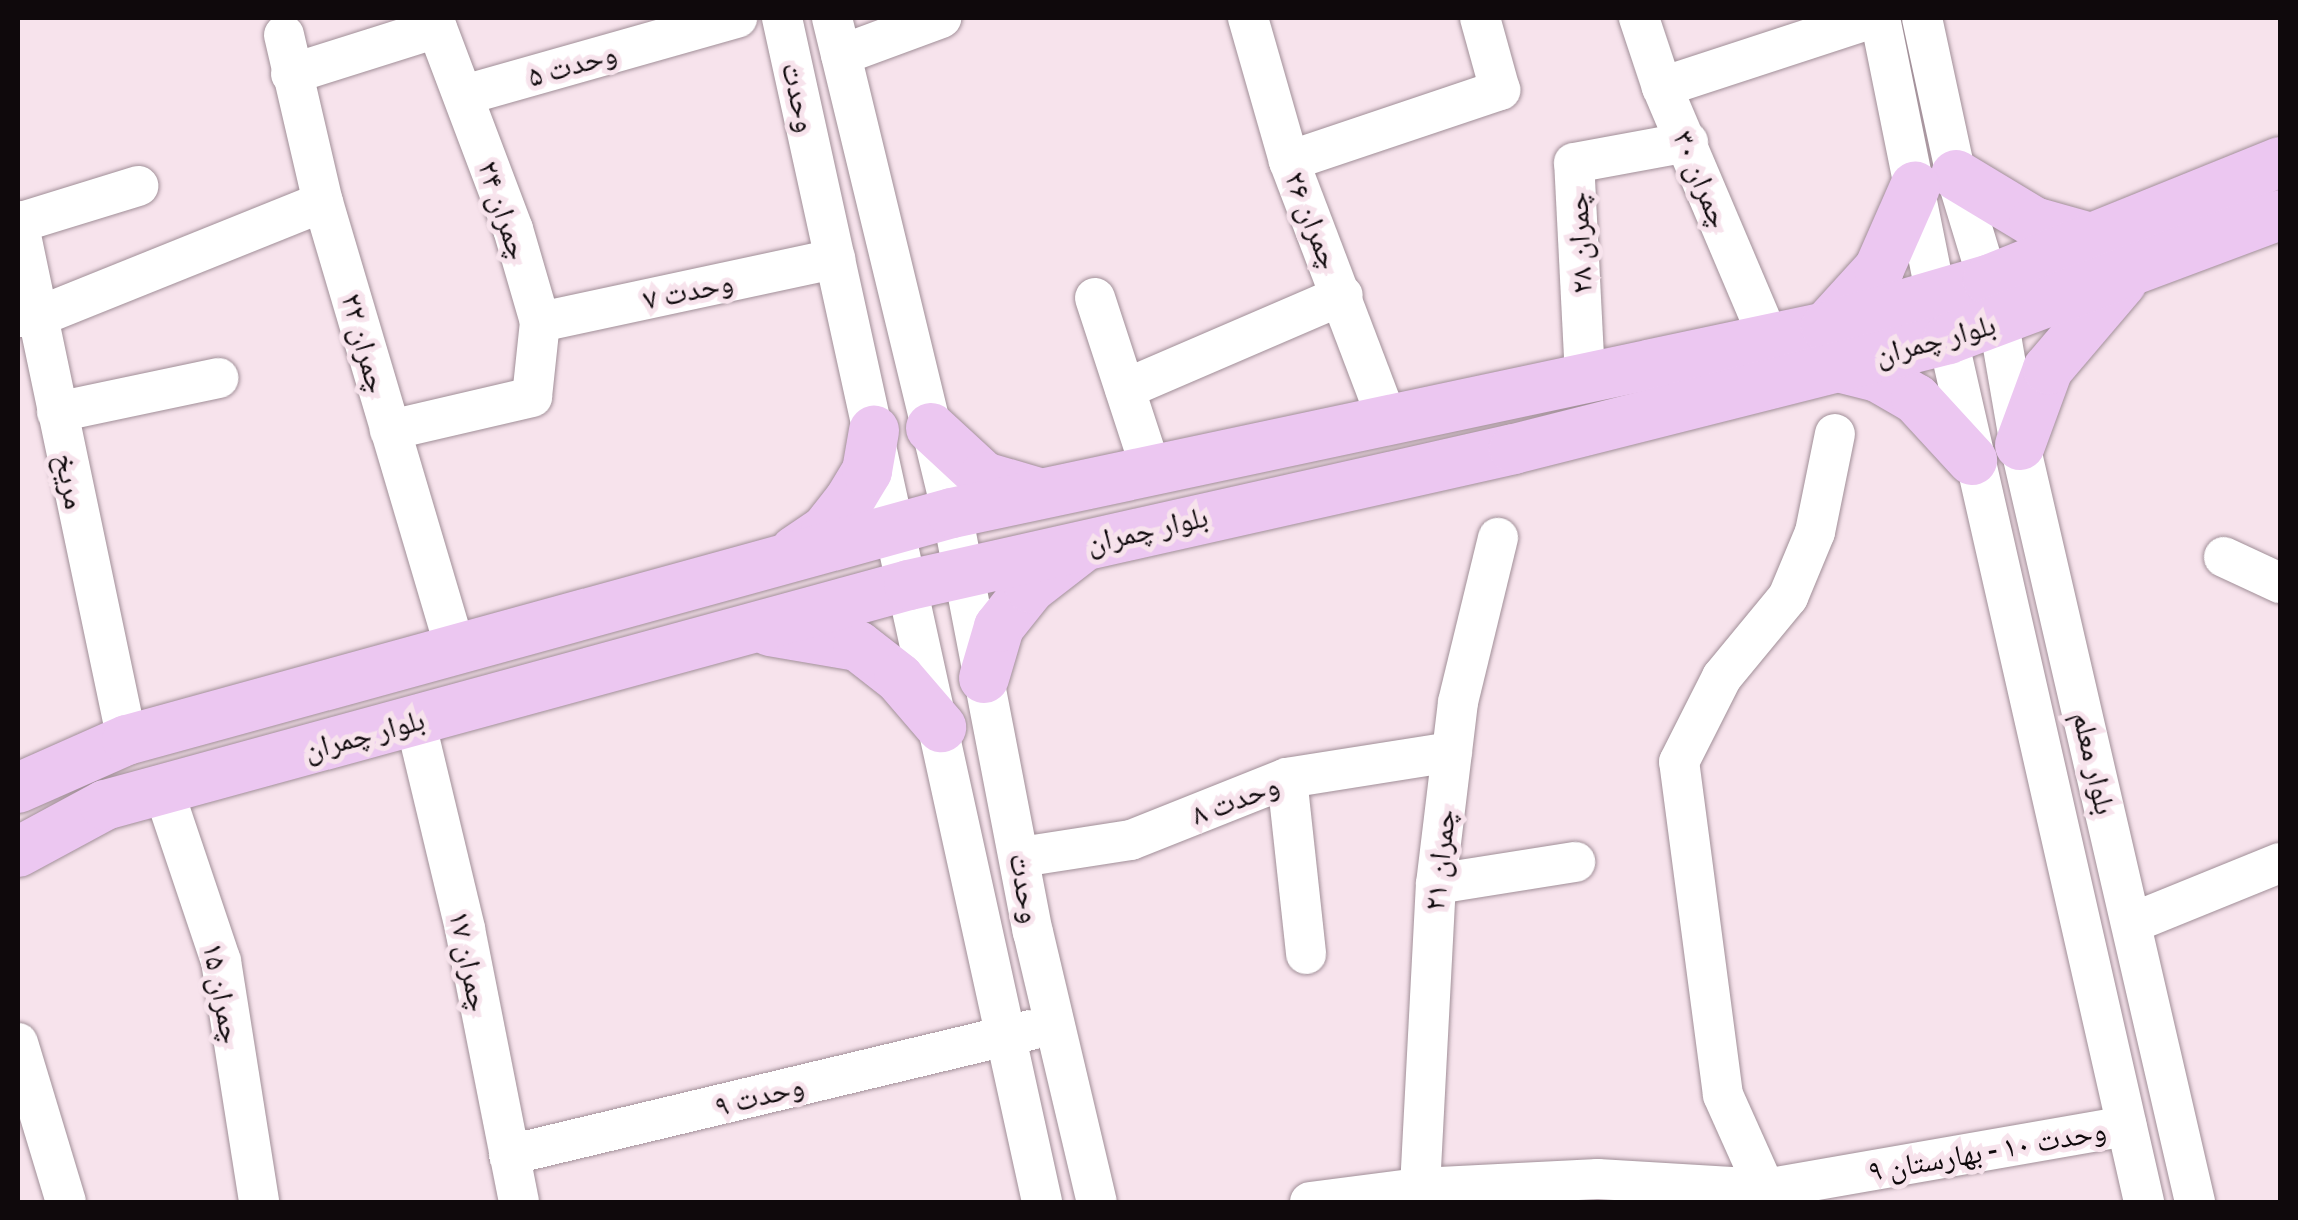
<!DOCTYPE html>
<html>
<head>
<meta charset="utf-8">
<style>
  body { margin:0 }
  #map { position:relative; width:2298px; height:1220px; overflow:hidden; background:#f7e3ec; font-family:"Archivo Narrow","Noto Naskh Arabic",sans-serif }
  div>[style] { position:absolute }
  .roads { filter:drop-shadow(0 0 2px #a18f98) drop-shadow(0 0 2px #a18f98) }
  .minor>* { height:40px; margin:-20px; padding:0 20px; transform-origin:20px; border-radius:20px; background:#fff }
  .major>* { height:50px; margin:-25px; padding:0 25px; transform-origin:25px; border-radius:25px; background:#ecc7f1 }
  span { translate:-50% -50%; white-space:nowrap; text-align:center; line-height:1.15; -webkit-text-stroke:10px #f7e3ec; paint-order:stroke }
  .street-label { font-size:30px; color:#0f090c }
  .frame { position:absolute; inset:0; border:20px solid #0f090c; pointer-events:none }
</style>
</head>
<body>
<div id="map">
  <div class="roads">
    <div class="minor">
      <div style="left:782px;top:18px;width:1212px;rotate:77.61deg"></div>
      <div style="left:832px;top:18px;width:509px;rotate:76.37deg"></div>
      <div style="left:952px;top:513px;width:427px;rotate:79.1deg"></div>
      <div style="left:1033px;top:932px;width:277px;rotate:76.7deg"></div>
      <div style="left:1248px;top:18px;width:149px;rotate:74deg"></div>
      <div style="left:1289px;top:161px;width:276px;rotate:69.2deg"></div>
      <div style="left:1639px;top:18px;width:73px;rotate:71.6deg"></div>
      <div style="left:1662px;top:87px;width:274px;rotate:67deg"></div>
      <div style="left:1880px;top:18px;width:283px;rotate:78.6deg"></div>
      <div style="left:1922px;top:18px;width:161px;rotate:77.8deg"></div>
      <div style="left:1956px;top:175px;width:110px;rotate:73.1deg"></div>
      <div style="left:284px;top:35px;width:171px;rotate:76.9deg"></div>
      <div style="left:323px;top:202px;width:466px;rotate:73.5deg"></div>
      <div style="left:841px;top:55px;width:107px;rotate:-20.3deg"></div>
      <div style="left:291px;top:74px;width:153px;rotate:-17.5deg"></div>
      <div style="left:437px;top:28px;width:215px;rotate:69.3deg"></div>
      <div style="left:513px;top:229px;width:97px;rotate:73.8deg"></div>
      <div style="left:540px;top:322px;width:75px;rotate:96.1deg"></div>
      <div style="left:532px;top:397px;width:146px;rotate:166.9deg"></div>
      <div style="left:1662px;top:87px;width:222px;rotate:-18.1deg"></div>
      <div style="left:464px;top:95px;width:284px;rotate:-15.8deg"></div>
      <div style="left:1289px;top:161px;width:223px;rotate:-18.6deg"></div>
      <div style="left:1500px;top:90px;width:75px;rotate:-105.5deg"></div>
      <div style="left:18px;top:221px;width:530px;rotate:78.14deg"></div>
      <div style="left:18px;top:223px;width:126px;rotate:-17.1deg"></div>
      <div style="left:1095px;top:298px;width:180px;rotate:71.9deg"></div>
      <div style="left:18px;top:317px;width:19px"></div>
      <div style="left:37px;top:317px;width:308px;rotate:-21.9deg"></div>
      <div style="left:540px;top:322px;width:302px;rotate:-12.1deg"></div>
      <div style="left:1999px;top:324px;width:123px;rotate:80.2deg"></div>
      <div style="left:2020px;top:445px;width:777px;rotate:76.98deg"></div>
      <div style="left:1948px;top:339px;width:885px;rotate:77.2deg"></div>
      <div style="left:1585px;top:377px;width:214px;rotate:-92.9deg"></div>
      <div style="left:1574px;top:163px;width:116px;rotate:-10.4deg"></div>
      <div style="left:1125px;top:389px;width:237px;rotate:-23.3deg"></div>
      <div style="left:57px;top:412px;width:165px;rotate:-11.9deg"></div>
      <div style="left:2224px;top:557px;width:62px;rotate:24.9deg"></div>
      <div style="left:415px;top:720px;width:215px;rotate:76.5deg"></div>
      <div style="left:465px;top:929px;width:278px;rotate:78.8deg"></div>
      <div style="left:1287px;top:778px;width:177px;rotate:83.8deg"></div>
      <div style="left:163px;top:789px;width:182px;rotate:71.4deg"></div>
      <div style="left:221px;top:961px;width:244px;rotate:81deg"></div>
      <div style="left:1021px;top:857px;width:111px;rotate:-8.8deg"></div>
      <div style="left:1131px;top:840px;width:168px;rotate:-21.7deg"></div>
      <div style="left:1287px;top:778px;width:167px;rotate:-9deg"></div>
      <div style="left:1436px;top:884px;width:141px;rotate:-9deg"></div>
      <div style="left:2132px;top:923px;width:160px;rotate:-22.1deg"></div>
      <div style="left:18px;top:1043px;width:166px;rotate:73.2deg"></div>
      <div style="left:509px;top:1155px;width:537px;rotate:-13.47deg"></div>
      <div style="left:1420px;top:1188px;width:304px;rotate:-87deg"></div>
      <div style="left:1436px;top:884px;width:183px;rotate:-83.1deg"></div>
      <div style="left:1458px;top:702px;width:169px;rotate:-76.3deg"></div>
      <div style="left:1765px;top:1189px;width:103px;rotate:-114.1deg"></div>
      <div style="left:1723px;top:1095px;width:336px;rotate:-97.5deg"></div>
      <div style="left:1679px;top:762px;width:95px;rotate:-63.2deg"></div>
      <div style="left:1722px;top:677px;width:104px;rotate:-50.5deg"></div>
      <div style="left:1788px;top:597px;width:70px;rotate:-67.4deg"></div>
      <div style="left:1815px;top:532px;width:100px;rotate:-78.5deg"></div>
      <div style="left:1310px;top:1202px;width:111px;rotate:-7.3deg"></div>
      <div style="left:1420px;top:1188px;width:178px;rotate:-2.9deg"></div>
      <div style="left:1598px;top:1179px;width:167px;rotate:3.4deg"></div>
      <div style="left:1765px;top:1189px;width:367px;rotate:-9.9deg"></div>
    </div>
    <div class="major">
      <div style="left:1956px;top:175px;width:91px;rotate:31.1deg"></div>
      <div style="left:2034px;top:222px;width:62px;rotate:15.8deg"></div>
      <div style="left:1826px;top:327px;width:79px;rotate:-47.6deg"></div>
      <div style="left:1879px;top:269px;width:90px;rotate:-66.3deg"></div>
      <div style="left:1834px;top:366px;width:45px;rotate:14deg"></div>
      <div style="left:1878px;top:377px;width:44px;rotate:30.1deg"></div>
      <div style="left:1916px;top:399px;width:83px;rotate:47.4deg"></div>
      <div style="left:931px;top:428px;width:72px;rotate:42.8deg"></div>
      <div style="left:984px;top:477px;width:57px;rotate:16.2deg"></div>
      <div style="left:2020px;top:445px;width:81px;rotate:-69.8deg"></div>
      <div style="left:2048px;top:369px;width:114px;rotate:-49.6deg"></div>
      <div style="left:795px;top:551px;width:37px;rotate:-34deg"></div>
      <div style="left:826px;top:530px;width:37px;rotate:-52deg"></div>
      <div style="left:849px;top:501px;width:35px;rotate:-59deg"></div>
      <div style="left:867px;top:471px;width:41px;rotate:-80.1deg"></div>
      <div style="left:770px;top:631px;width:89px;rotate:9.7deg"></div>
      <div style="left:858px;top:646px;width:52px;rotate:38deg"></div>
      <div style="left:899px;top:678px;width:65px;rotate:49.4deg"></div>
      <div style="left:984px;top:678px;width:53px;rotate:-73.6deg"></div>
      <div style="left:999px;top:627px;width:50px;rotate:-51.5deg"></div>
      <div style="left:1030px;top:588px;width:62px;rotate:-37.8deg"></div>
      <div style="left:18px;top:788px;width:119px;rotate:-23.8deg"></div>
      <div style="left:127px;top:740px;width:856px;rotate:-15.38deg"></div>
      <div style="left:952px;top:513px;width:894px;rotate:-12.01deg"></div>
      <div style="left:1826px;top:327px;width:169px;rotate:-16.2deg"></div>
      <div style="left:1988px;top:280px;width:315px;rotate:-22deg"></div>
      <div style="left:18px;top:852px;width:99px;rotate:-28.4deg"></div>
      <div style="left:105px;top:805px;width:834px;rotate:-15.3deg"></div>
      <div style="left:909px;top:585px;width:620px;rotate:-12.67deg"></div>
      <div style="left:1514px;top:449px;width:448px;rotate:-14.2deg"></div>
      <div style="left:1948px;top:339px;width:354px;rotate:-20.5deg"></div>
    </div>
  </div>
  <div class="street-label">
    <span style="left:572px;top:64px;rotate:-16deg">وحدت ۵</span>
    <span style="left:800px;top:97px;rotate:77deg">وحدت</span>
    <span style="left:1702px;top:179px;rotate:67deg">چمران ۳۰</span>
    <span style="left:504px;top:210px;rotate:71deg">چمران ۲۴</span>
    <span style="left:1313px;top:220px;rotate:68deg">چمران ۲۶</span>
    <span style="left:1579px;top:243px;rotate:-93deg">چمران ۲۸</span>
    <span style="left:688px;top:290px;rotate:-12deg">وحدت ۷</span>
    <span style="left:1935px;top:339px;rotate:-15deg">بلوار چمران</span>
    <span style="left:365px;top:343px;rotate:74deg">چمران ۲۲</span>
    <span style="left:71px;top:481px;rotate:79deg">مریخ</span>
    <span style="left:1147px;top:529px;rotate:-13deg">بلوار چمران</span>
    <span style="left:364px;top:734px;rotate:-15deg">بلوار چمران</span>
    <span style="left:2095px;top:763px;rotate:77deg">بلوار معلم</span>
    <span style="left:1235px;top:799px;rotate:-21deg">وحدت ۸</span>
    <span style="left:1439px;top:860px;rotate:-84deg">چمران ۲۱</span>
    <span style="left:1026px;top:888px;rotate:80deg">وحدت</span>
    <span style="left:470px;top:961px;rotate:78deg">چمران ۱۷</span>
    <span style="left:223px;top:993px;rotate:79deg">چمران ۱۵</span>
    <span style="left:759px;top:1095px;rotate:-14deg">وحدت ۹</span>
    <span style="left:1987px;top:1150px;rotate:-10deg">وحدت ۱۰ - بهارستان ۹</span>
  </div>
  <div class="frame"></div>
</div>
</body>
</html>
